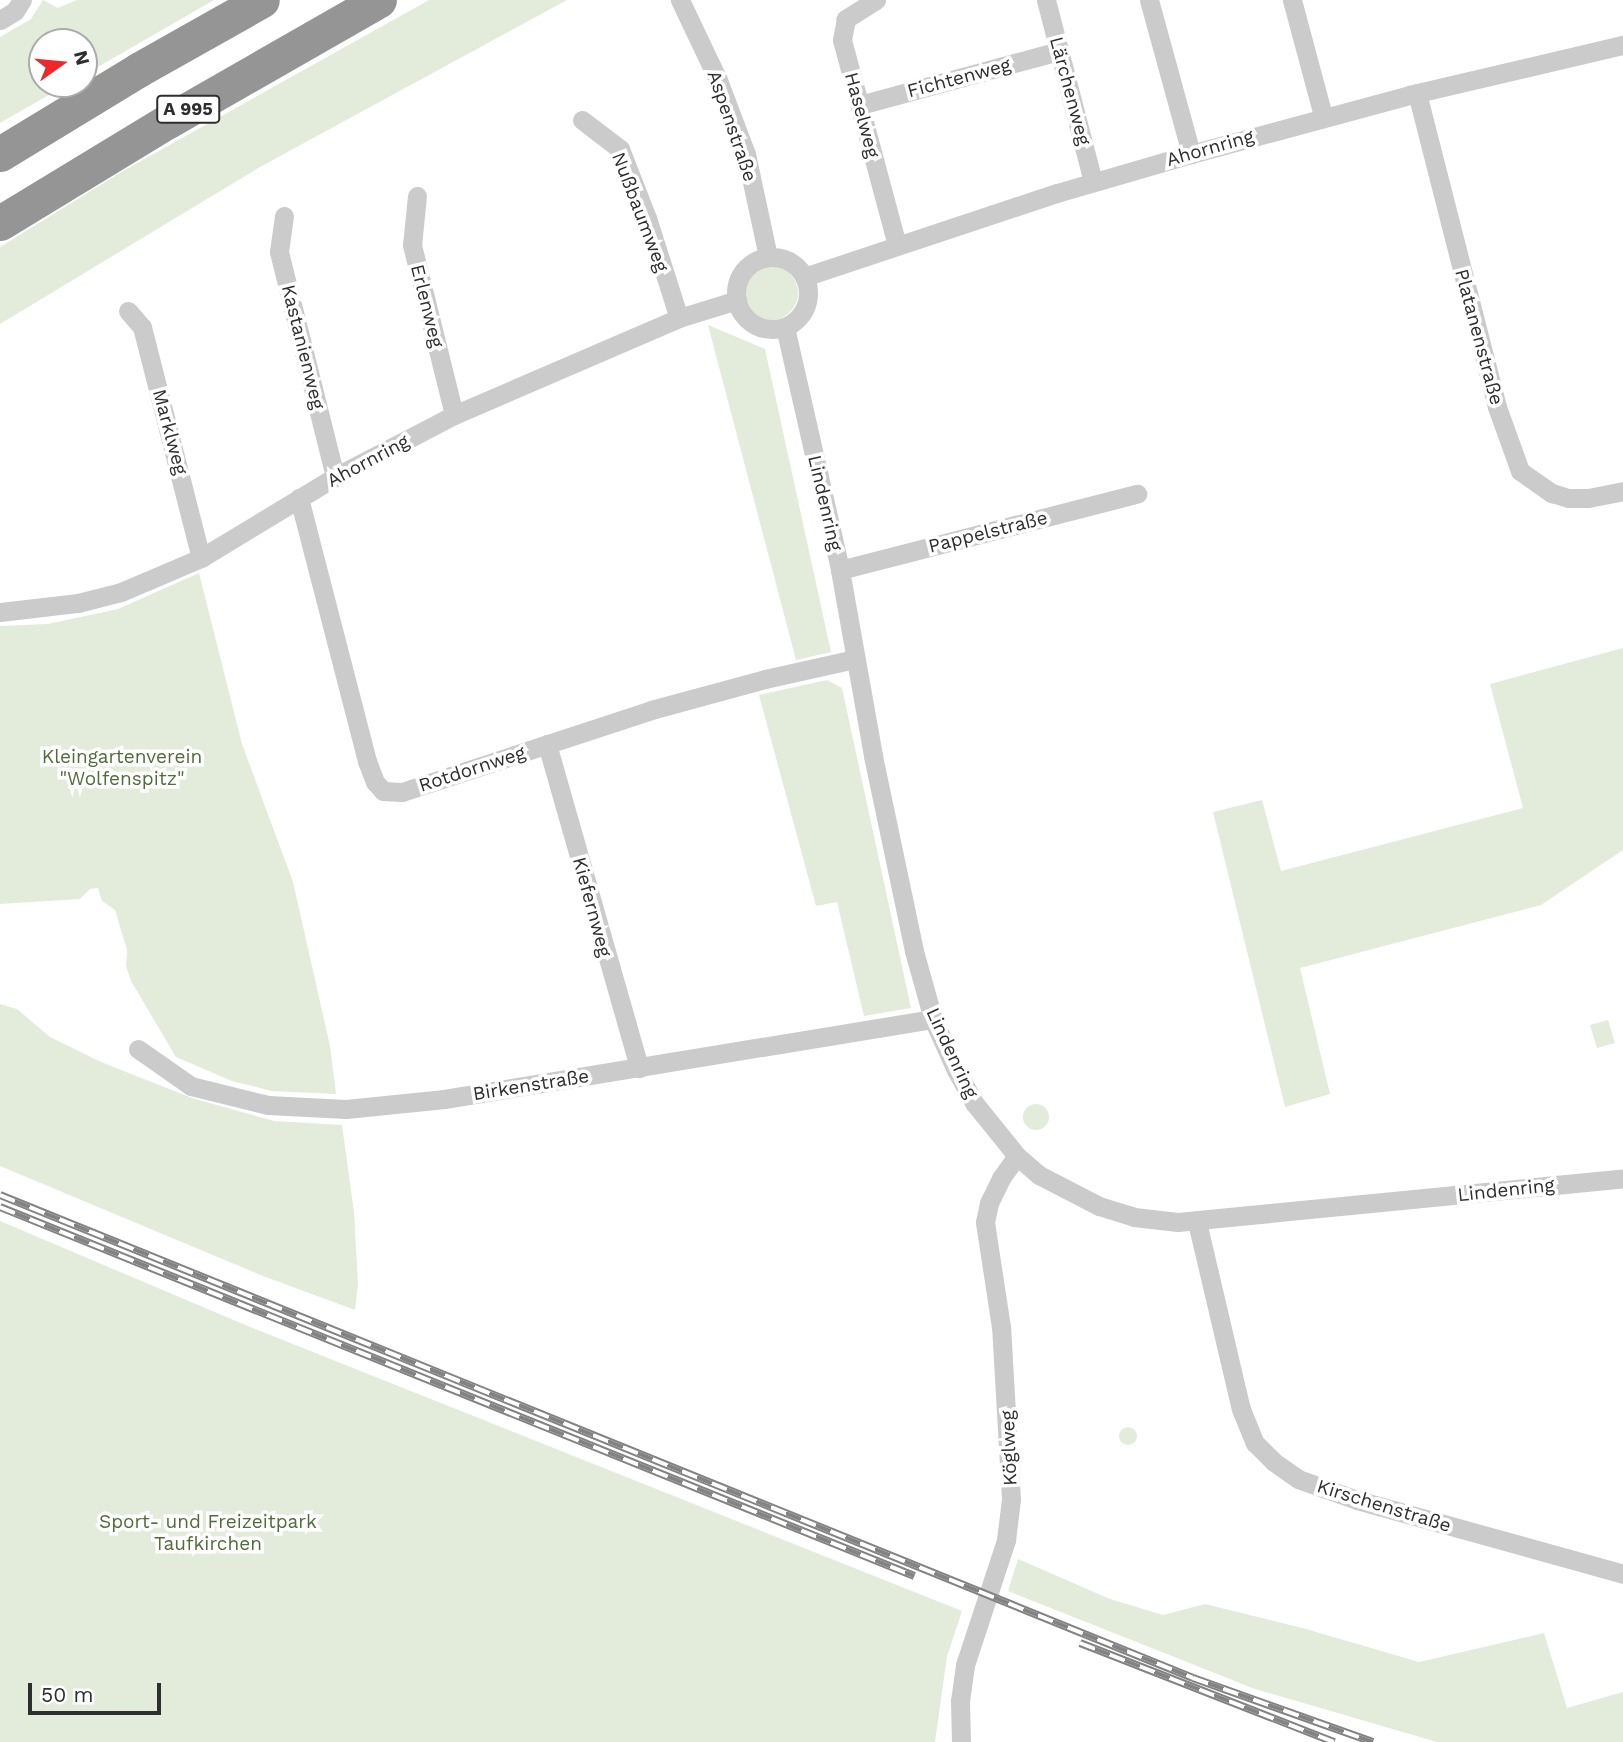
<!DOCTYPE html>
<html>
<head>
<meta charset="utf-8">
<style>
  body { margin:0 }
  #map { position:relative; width:1623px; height:1742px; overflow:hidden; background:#fff; font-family:"Work Sans",sans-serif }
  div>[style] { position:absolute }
  .green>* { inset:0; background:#e3ecdb }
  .round { border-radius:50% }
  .minor>* { height:19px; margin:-9.5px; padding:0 9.5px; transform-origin:9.5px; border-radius:9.5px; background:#cbcbcb }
  .minor>.ring { margin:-9.5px; padding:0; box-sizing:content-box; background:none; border:19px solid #cbcbcb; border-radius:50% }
  .motorway>* { height:35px; margin:-17.5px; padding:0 17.5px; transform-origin:17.5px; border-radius:17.5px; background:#959595 }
  .rail>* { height:8px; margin-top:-4px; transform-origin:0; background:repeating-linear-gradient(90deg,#fff 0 16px,#838383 0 32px); box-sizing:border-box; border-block:2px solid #838383 }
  span { translate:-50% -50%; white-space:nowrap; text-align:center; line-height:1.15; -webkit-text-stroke:7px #fff; paint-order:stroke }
  .shield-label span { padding:2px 5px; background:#fff; border:2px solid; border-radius:5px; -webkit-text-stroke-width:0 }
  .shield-label { font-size:18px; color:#2e2e2e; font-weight:700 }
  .street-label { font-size:19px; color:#2e2e2e }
  .park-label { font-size:19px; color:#4f6c39 }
  .north { position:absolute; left:28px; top:28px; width:70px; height:70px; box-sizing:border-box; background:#fff; border:2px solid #ababab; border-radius:50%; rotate:75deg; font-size:19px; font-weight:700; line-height:28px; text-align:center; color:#2e2e2e }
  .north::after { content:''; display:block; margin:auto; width:24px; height:32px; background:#ee272c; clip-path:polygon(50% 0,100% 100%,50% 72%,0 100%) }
  .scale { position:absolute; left:28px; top:1683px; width:133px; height:32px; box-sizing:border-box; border:4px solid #2e2e2e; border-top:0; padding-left:9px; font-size:21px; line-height:24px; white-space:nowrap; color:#2e2e2e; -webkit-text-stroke:5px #fff; paint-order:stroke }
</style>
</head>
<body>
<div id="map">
  <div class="green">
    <div style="clip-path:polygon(43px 0,58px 8px,77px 0,214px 0,84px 75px,84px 42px,42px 42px,42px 84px,68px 84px,0 123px,0 37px,31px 19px)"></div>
    <div style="clip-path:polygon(429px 0,567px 0,260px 167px,0 324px,0 247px,123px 171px)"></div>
    <div class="round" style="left:744px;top:266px;width:54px;height:54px"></div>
    <div style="clip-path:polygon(708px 325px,765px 349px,831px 652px,796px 660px)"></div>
    <div style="clip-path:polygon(199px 573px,242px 744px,293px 882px,330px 1046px,336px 1094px,272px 1091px,232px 1081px,176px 1057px,131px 981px,126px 966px,127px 950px,115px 910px,102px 901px,98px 888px,90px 889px,80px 899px,0 904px,0 626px,48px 624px,118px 609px)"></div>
    <div style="clip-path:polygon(1623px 648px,1623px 850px,1541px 905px,1300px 968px,1330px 1094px,1285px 1107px,1213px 812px,1262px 800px,1281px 871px,1523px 808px,1490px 684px)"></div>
    <div style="clip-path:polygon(827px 680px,842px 688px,911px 1008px,864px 1016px,837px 902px,816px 906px,759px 695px)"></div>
    <div style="clip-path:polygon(0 1004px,17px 1009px,50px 1037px,101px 1062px,192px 1098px,274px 1121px,342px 1125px,354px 1212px,358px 1284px,355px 1310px,263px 1276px,0 1166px)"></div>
    <div style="clip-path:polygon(1608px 1020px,1615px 1043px,1597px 1048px,1590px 1025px)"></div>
    <div class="round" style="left:1023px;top:1104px;width:26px;height:26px"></div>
    <div style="clip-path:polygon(0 1221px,243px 1324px,962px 1611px,947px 1656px,935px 1742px,0 1742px)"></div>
    <div class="round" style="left:1119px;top:1427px;width:18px;height:18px"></div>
    <div style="clip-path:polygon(1018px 1559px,1110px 1599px,1163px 1615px,1205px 1604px,1306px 1629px,1419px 1662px,1544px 1633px,1567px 1708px,1623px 1692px,1623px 1742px,1437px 1742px,1255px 1689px,1008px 1591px)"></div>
  </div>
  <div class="minor">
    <div style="left:680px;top:0;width:89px;rotate:64.6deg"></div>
    <div style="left:718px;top:80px;width:79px;rotate:69.3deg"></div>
    <div style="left:746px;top:154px;width:105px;rotate:77.9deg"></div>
    <div style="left:876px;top:0;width:36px;rotate:148deg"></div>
    <div style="left:846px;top:19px;width:21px;rotate:101deg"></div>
    <div style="left:842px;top:40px;width:212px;rotate:75deg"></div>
    <div style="left:1046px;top:0;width:188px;rotate:75.5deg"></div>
    <div style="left:1149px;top:0;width:160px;rotate:74.7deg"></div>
    <div style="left:1292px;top:0;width:120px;rotate:75deg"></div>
    <div style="left:0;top:20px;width:17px;rotate:-31deg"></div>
    <div style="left:15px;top:11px;width:13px;rotate:-58deg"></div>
    <div style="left:1417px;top:93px;width:324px;rotate:75.7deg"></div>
    <div style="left:1497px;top:407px;width:68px;rotate:70.2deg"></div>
    <div style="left:1520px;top:471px;width:39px;rotate:35deg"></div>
    <div style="left:1552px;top:493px;width:17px;rotate:17deg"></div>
    <div style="left:1568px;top:498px;width:20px"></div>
    <div style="left:1588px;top:498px;width:36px;rotate:-11deg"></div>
    <div style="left:860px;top:105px;width:206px;rotate:-15.2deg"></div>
    <div style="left:582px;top:120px;width:48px;rotate:37.3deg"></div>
    <div style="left:620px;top:149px;width:74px;rotate:68.6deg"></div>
    <div style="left:647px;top:218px;width:105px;rotate:72.3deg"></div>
    <div style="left:417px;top:196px;width:49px;rotate:95.8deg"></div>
    <div style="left:412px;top:245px;width:175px;rotate:76.1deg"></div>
    <div style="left:284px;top:216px;width:36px;rotate:98deg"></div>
    <div style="left:279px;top:252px;width:232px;rotate:76deg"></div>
    <div class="ring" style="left:736px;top:257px;width:53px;height:53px"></div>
    <div style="left:804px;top:277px;width:267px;rotate:-18.4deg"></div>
    <div style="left:1057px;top:193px;width:140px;rotate:-16.2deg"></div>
    <div style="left:1191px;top:154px;width:226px;rotate:-15.1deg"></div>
    <div style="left:1409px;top:95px;width:220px;rotate:-13.2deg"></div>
    <div style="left:128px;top:311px;width:21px;rotate:49deg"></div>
    <div style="left:142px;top:327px;width:238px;rotate:75.7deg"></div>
    <div style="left:785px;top:327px;width:249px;rotate:77.2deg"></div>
    <div style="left:840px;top:570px;width:189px;rotate:79.9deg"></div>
    <div style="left:873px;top:756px;width:199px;rotate:78.1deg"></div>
    <div style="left:914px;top:951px;width:71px;rotate:74.4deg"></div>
    <div style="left:933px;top:1019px;width:56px;rotate:65.7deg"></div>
    <div style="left:956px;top:1070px;width:39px;rotate:61deg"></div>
    <div style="left:975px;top:1104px;width:67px;rotate:51.1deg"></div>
    <div style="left:1017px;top:1156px;width:29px;rotate:41deg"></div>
    <div style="left:1039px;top:1175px;width:68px;rotate:27.3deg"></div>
    <div style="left:1099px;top:1206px;width:37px;rotate:17deg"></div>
    <div style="left:1134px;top:1217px;width:44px;rotate:6.5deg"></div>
    <div style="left:1178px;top:1222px;width:447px;rotate:-5.6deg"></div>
    <div style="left:299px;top:498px;width:272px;rotate:75.5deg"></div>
    <div style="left:367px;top:761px;width:22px;rotate:69deg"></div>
    <div style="left:375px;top:782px;width:12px;rotate:48deg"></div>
    <div style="left:383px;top:791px;width:19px;rotate:3deg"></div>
    <div style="left:402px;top:792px;width:262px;rotate:-18.2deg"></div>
    <div style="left:651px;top:710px;width:118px;rotate:-15.2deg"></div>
    <div style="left:765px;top:679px;width:92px;rotate:-12.5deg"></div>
    <div style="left:840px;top:570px;width:307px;rotate:-14.4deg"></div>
    <div style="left:0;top:612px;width:79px;rotate:-6.6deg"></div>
    <div style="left:78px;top:603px;width:44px;rotate:-14.3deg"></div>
    <div style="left:121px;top:592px;width:28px;rotate:-23deg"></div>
    <div style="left:147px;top:581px;width:59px;rotate:-23.1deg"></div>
    <div style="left:201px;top:558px;width:157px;rotate:-31.2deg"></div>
    <div style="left:335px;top:477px;width:134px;rotate:-27.5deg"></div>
    <div style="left:454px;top:415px;width:245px;rotate:-23.3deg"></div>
    <div style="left:679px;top:318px;width:61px;rotate:-17.2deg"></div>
    <div style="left:547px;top:744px;width:337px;rotate:74.1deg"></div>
    <div style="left:138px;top:1049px;width:65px;rotate:34.9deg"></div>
    <div style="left:191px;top:1086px;width:79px;rotate:13.9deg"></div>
    <div style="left:268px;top:1105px;width:78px;rotate:2.9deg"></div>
    <div style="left:346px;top:1109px;width:99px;rotate:-5.8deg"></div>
    <div style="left:444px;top:1099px;width:496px;rotate:-9.3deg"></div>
    <div style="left:1197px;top:1222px;width:192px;rotate:76.8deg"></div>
    <div style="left:1241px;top:1409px;width:37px;rotate:68deg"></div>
    <div style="left:1255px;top:1443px;width:27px;rotate:45deg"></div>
    <div style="left:1274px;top:1462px;width:29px;rotate:35deg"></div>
    <div style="left:1298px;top:1479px;width:63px;rotate:19.6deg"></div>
    <div style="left:1357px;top:1500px;width:276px;rotate:15.5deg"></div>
    <div style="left:961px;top:1742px;width:41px;rotate:-91.4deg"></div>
    <div style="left:960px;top:1701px;width:36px;rotate:-82deg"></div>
    <div style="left:965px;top:1665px;width:132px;rotate:-71.8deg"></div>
    <div style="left:1006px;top:1540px;width:41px;rotate:-83deg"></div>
    <div style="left:1011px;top:1499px;width:172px;rotate:-93.3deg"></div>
    <div style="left:1001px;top:1327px;width:106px;rotate:-98.7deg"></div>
    <div style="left:985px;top:1222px;width:19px;rotate:-78deg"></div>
    <div style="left:989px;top:1203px;width:28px;rotate:-64deg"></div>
    <div style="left:1001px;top:1178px;width:27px;rotate:-54deg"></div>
  </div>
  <div class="motorway">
    <div style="left:0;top:154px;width:162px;rotate:-31.3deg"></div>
    <div style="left:138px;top:70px;width:142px;rotate:-29.4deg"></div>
    <div style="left:0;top:223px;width:197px;rotate:-31.3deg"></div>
    <div style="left:168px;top:121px;width:243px;rotate:-29.8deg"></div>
  </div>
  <div class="rail">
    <div style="left:0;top:1195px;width:1287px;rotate:22.04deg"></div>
    <div style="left:1193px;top:1678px;width:191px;rotate:19.6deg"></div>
    <div style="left:0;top:1207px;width:986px;rotate:21.98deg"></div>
    <div style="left:1080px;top:1643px;width:273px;rotate:21.3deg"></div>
  </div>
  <div class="shield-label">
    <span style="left:188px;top:109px">A 995</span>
  </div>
  <div class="street-label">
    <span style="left:959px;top:78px;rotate:-15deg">Fichtenweg</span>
    <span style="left:1070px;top:91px;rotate:75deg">Lärchenweg</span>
    <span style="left:862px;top:115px;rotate:75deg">Haselweg</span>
    <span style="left:732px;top:126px;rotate:71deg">Aspenstraße</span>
    <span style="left:1210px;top:148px;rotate:-16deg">Ahornring</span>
    <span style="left:640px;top:212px;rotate:69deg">Nußbaumweg</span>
    <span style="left:427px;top:306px;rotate:76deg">Erlenweg</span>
    <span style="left:1479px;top:337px;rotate:75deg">Platanenstraße</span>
    <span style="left:303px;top:347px;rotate:76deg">Kastanienweg</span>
    <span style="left:170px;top:432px;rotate:75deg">Marklweg</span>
    <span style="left:368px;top:461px;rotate:-28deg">Ahornring</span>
    <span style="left:825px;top:503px;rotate:77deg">Lindenring</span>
    <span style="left:988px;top:532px;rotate:-14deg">Pappelstraße</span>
    <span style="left:472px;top:769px;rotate:-18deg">Rotdornweg</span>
    <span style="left:592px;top:907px;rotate:75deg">Kiefernweg</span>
    <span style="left:952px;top:1053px;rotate:65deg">Lindenring</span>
    <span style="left:531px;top:1085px;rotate:-9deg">Birkenstraße</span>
    <span style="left:1506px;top:1190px;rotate:-6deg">Lindenring</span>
    <span style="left:1009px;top:1448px;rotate:-92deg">Köglweg</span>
    <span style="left:1384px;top:1506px;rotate:17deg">Kirschenstraße</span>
  </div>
  <div class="park-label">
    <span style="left:122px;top:768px">Kleingartenverein<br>"Wolfenspitz"</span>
    <span style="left:208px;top:1533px">Sport- und Freizeitpark<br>Taufkirchen</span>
  </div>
  <div class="north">N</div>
  <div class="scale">50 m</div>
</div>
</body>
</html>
